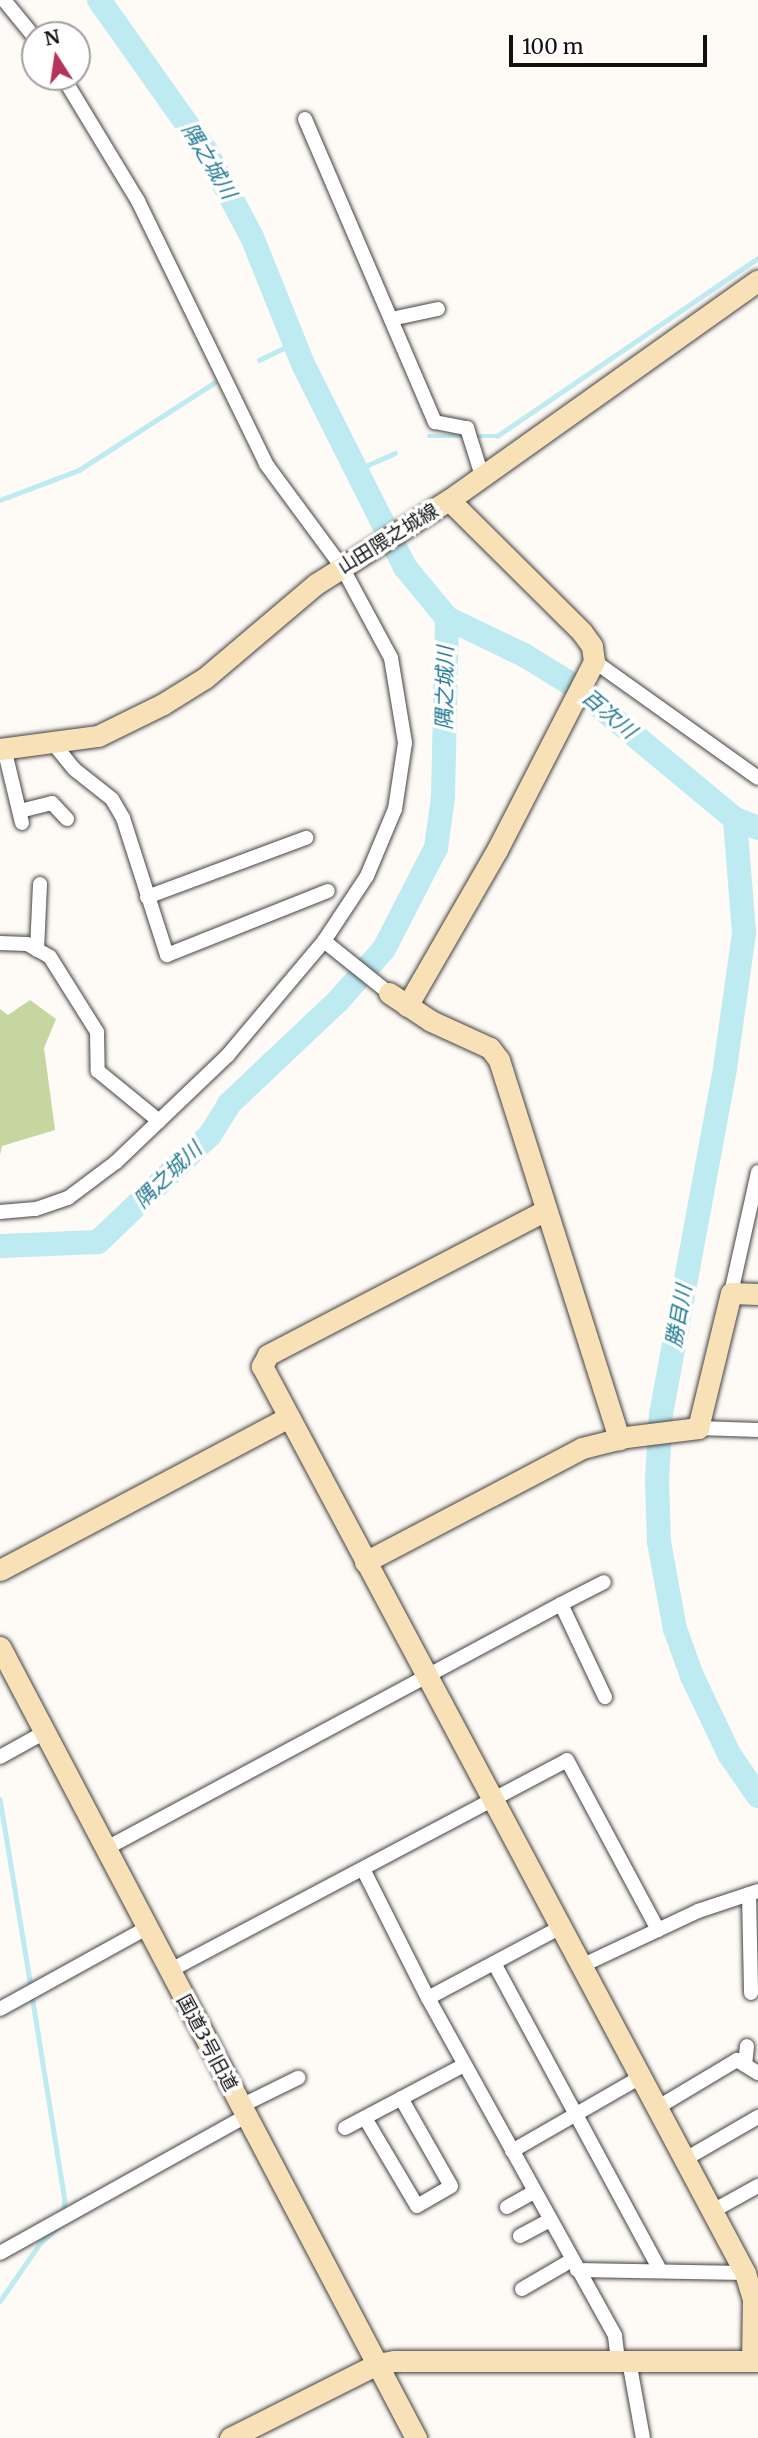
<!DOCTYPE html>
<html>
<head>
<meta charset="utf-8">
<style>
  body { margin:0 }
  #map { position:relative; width:758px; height:2438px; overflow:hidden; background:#fefaf5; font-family:Merriweather,"Noto Sans JP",serif }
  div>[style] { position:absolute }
  .forest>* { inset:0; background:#c5d6a1 }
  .stream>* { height:4.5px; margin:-2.25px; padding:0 2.25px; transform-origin:2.25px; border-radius:2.25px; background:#beeaf1 }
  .river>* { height:24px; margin:-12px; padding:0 12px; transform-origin:12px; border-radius:12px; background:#beeaf1 }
  .roads { filter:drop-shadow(0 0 2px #444) drop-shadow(0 0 2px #444) }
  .street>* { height:14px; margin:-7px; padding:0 7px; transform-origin:7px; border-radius:7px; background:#fff }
  .secondary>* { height:21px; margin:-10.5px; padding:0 10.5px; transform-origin:10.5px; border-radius:10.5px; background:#f8e1b6 }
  span { translate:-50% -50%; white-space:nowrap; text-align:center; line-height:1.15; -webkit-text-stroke:7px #fff; paint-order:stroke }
  .street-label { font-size:19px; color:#111 }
  .water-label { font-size:21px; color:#237b92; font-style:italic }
  .north { position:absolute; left:21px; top:21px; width:70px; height:70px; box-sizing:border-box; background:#fff; border:2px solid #a0a0a0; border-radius:50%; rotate:348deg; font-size:19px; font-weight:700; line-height:28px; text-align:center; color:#111 }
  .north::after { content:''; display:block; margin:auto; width:24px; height:32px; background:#b53458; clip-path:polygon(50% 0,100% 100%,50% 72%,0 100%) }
  .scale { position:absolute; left:509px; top:35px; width:198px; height:32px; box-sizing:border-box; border:4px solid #111; border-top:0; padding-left:9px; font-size:21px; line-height:24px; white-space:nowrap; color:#111; -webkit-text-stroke:5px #fff; paint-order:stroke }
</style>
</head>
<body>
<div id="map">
  <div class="forest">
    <div style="clip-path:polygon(30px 1000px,56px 1019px,44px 1048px,55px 1130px,2px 1146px,0 1155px,0 1009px,8px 1015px)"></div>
  </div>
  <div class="stream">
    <div style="left:259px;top:360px;width:39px;rotate:-26deg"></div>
    <div style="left:429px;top:436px;width:68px"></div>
    <div style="left:497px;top:436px;width:316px;rotate:-34.3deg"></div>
    <div style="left:359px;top:469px;width:39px;rotate:-24deg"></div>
    <div style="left:0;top:500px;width:85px;rotate:-20.8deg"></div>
    <div style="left:79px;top:470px;width:161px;rotate:-32.8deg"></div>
    <div style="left:0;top:1799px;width:191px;rotate:80.6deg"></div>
    <div style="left:32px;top:1995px;width:209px;rotate:80.9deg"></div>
    <div style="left:65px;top:2201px;width:14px;rotate:98deg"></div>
    <div style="left:0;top:2301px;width:70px;rotate:-55.4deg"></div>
    <div style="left:40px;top:2243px;width:30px;rotate:-42deg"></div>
  </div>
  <div class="river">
    <div style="left:447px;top:618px;width:85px;rotate:25.7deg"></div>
    <div style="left:524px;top:655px;width:61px;rotate:31.6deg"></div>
    <div style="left:576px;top:687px;width:207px;rotate:39.7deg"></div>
    <div style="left:735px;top:819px;width:25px;rotate:21deg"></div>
    <div style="left:735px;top:819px;width:114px;rotate:85.5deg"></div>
    <div style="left:744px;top:933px;width:137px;rotate:98deg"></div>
    <div style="left:725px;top:1069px;width:351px;rotate:100.5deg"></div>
    <div style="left:661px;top:1414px;width:65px;rotate:93.5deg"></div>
    <div style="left:657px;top:1479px;width:63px;rotate:88.2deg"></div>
    <div style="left:659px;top:1542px;width:88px;rotate:79.6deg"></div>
    <div style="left:675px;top:1629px;width:50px;rotate:70.1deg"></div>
    <div style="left:692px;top:1676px;width:86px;rotate:64.6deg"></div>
    <div style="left:729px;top:1754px;width:51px;rotate:55.4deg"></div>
    <div style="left:0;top:1246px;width:98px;rotate:-2.3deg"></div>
    <div style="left:98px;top:1242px;width:155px;rotate:-43.7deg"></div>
    <div style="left:210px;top:1135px;width:36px;rotate:-58deg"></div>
    <div style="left:229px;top:1104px;width:150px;rotate:-43.4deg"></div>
    <div style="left:338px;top:1001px;width:69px;rotate:-48.5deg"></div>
    <div style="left:384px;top:949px;width:114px;rotate:-62.8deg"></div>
    <div style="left:436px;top:848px;width:51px;rotate:-82.2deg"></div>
    <div style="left:443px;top:797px;width:179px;rotate:-88.7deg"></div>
    <div style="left:447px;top:618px;width:66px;rotate:-129.5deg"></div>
    <div style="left:405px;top:567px;width:227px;rotate:-116.7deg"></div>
    <div style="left:303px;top:364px;width:137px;rotate:-111.9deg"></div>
    <div style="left:252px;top:237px;width:98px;rotate:-118.1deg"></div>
    <div style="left:206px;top:151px;width:185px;rotate:-125.3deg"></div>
  </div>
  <div class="roads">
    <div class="street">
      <div style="left:4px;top:0;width:49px;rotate:50.8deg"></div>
      <div style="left:63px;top:77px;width:145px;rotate:58.8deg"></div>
      <div style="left:138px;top:201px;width:292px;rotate:64deg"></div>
      <div style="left:266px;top:464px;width:128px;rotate:53.6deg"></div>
      <div style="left:342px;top:567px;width:103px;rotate:61.7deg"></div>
      <div style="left:391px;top:658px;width:86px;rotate:80.6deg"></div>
      <div style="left:405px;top:743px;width:67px;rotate:98.6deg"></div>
      <div style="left:395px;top:809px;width:73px;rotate:112.7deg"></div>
      <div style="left:367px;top:876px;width:78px;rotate:123.5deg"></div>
      <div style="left:324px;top:941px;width:83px;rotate:38.7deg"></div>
      <div style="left:305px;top:119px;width:330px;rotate:66.8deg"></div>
      <div style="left:435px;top:422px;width:33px;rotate:11deg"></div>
      <div style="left:467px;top:428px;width:50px;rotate:72.6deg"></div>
      <div style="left:391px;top:319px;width:48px;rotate:-12deg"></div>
      <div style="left:594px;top:661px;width:201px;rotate:35.5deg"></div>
      <div style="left:53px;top:743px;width:33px;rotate:51deg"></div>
      <div style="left:74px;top:769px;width:48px;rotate:38.3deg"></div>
      <div style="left:112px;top:799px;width:22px;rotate:60deg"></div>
      <div style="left:123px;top:818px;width:144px;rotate:72.2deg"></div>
      <div style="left:167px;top:955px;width:173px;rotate:-21.7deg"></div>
      <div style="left:4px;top:748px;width:77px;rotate:76.5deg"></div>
      <div style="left:20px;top:811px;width:33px;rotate:-14deg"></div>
      <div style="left:52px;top:803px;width:22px;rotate:47deg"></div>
      <div style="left:147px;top:897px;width:170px;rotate:-20.4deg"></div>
      <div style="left:0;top:943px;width:27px;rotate:2deg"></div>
      <div style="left:27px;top:944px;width:26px;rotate:29deg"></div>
      <div style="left:50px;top:957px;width:89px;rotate:57.9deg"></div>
      <div style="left:97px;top:1032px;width:39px;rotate:89deg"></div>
      <div style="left:98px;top:1071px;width:79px;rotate:39.3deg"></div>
      <div style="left:37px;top:950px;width:66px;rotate:-87.4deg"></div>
      <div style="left:0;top:1212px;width:36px;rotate:-5deg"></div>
      <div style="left:36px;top:1209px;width:34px;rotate:-19deg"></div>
      <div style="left:68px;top:1198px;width:60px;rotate:-36.9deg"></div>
      <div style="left:116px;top:1162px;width:155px;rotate:-43.7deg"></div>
      <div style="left:228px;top:1055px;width:149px;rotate:-49.9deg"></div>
      <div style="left:731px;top:1293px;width:124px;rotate:-77.4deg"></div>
      <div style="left:698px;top:1428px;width:60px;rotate:1.9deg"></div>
      <div style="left:561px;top:1604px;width:48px;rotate:-27.1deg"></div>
      <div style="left:0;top:1757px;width:51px;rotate:-29.1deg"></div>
      <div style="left:105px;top:1849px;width:518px;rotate:-28.25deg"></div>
      <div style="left:561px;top:1604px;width:103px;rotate:64.7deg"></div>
      <div style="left:364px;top:1871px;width:142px;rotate:63.3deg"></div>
      <div style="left:428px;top:1998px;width:386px;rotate:61deg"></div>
      <div style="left:615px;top:2336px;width:25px;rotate:83deg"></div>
      <div style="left:749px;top:1894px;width:99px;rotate:88.8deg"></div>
      <div style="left:494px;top:1963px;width:349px;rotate:61.6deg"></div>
      <div style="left:579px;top:1967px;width:132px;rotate:-25.2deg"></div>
      <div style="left:698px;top:1911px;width:63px;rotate:-18.4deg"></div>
      <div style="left:169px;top:1971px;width:450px;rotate:-27.9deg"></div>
      <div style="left:567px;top:1760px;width:193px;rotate:61.8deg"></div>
      <div style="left:428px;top:1998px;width:149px;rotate:-28.1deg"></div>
      <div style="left:0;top:2009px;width:168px;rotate:-28.9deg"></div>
      <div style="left:745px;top:2065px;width:19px;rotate:-84deg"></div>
      <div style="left:241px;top:2106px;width:64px;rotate:-26.2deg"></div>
      <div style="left:655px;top:2109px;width:96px;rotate:-30.9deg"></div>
      <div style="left:737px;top:2060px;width:25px;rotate:32deg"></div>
      <div style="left:365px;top:2118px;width:102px;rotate:59.4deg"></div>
      <div style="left:417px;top:2206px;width:39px;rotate:-30deg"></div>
      <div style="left:451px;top:2186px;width:101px;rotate:-119.6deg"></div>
      <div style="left:345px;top:2128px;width:135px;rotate:-27.9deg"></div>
      <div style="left:512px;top:2151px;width:146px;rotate:-29.9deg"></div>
      <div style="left:682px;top:2161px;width:88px;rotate:-30.1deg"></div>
      <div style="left:507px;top:2207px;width:31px;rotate:-29deg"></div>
      <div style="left:711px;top:2212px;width:54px;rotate:-29deg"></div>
      <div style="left:520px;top:2236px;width:34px;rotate:-28deg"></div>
      <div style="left:0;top:2253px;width:282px;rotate:-29.1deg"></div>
      <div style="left:577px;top:2270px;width:168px;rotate:1deg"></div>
      <div style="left:522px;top:2289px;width:58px;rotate:-30.1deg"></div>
      <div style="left:629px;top:2361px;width:78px;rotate:79.7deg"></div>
    </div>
    <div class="secondary">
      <div style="left:0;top:749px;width:99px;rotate:-7.6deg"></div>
      <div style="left:98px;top:736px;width:72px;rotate:-26.2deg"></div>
      <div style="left:163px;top:704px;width:49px;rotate:-31.8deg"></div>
      <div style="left:205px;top:678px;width:145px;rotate:-40.3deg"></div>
      <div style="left:316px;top:584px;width:157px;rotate:-32.3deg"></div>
      <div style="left:449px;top:500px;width:379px;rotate:-35.4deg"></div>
      <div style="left:389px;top:993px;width:50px;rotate:33.7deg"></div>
      <div style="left:431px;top:1021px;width:65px;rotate:24.6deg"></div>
      <div style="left:490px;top:1048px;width:15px;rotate:53deg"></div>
      <div style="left:499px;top:1060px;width:398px;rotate:72.4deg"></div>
      <div style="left:407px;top:1006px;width:180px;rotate:-60deg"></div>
      <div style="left:497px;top:850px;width:212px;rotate:-62.8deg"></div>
      <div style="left:594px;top:661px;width:15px;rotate:-98deg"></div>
      <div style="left:592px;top:646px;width:17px;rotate:-126deg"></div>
      <div style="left:582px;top:632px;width:187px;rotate:-135.2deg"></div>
      <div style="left:546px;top:1210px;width:314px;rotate:152.5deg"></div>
      <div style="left:268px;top:1355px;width:13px;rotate:119deg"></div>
      <div style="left:262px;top:1366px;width:1028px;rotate:61.96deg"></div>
      <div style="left:745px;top:2273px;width:28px;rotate:73deg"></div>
      <div style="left:753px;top:2300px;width:61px;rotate:90.9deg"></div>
      <div style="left:365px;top:1562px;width:245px;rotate:-27.7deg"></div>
      <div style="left:582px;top:1448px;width:45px;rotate:-14deg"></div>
      <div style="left:626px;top:1437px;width:73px;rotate:-7.1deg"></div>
      <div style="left:698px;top:1428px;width:139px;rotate:-76.3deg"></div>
      <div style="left:731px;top:1293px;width:27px;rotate:2deg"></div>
      <div style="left:0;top:1570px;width:327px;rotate:-27.9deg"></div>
      <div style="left:0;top:1647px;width:894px;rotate:62.26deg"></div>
      <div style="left:230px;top:2438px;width:165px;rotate:-26.7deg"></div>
      <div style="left:377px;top:2364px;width:17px;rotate:-10deg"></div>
      <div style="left:394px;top:2361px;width:364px"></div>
    </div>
  </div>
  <div class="street-label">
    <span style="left:388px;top:539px;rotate:-32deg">山田隈之城線</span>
    <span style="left:207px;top:2043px;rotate:62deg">国道3号旧道</span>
  </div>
  <div class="water-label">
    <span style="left:209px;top:161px;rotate:59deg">隅之城川</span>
    <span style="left:445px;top:688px;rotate:-89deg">隅之城川</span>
    <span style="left:609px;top:714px;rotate:40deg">百次川</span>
    <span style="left:168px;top:1175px;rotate:-44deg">隅之城川</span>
    <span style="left:679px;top:1316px;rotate:-80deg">勝目川</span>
  </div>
  <div class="north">N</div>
  <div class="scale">100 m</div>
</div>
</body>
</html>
